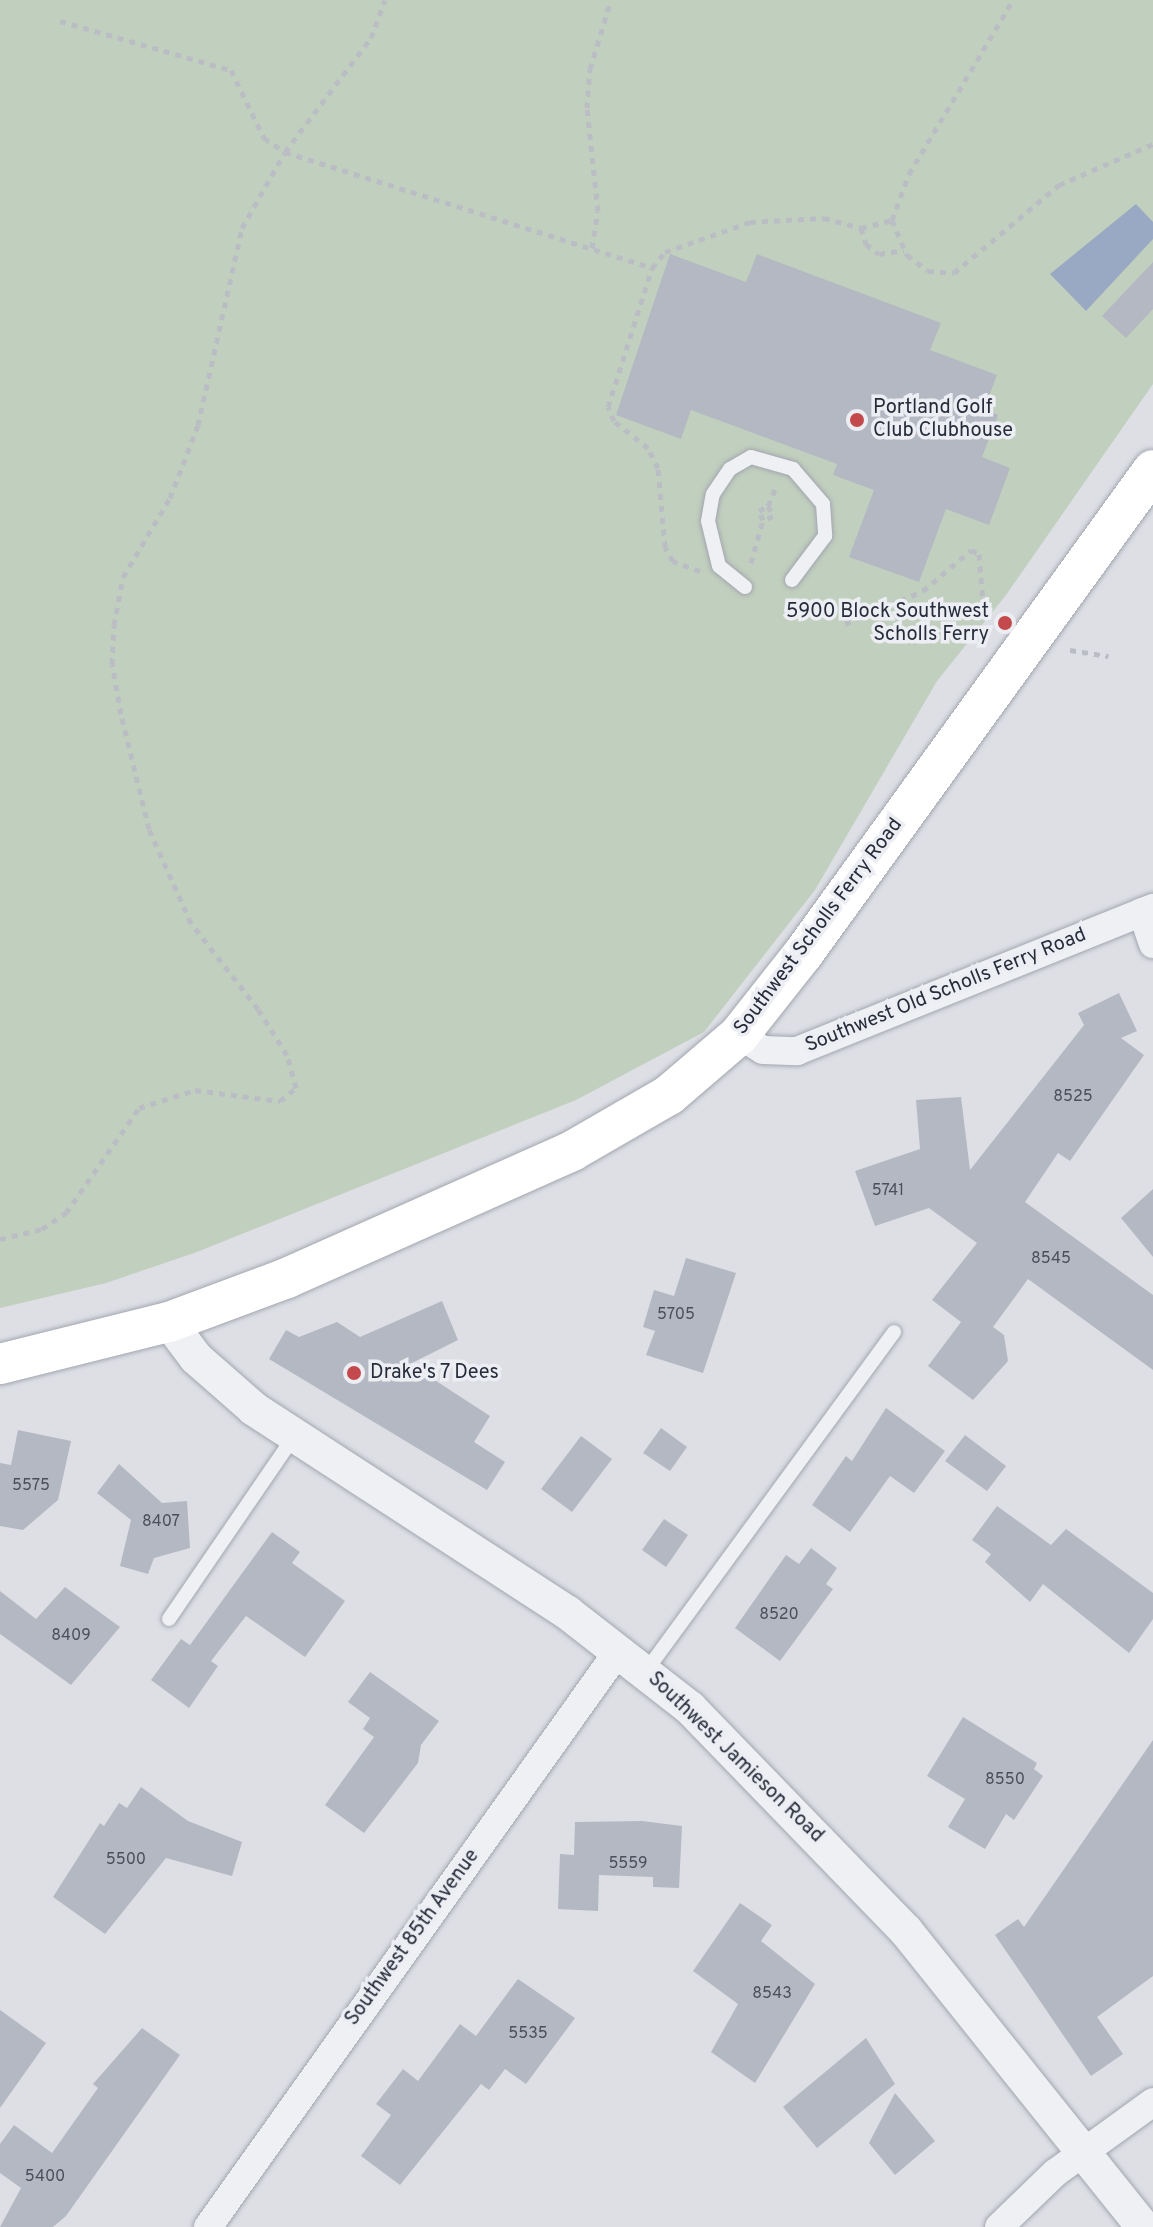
<!DOCTYPE html>
<html>
<head>
<meta charset="utf-8">
<style>
  body { margin:0 }
  #map { position:relative; width:1153px; height:2227px; overflow:hidden; background:#dddfe5; font-family:Overpass,sans-serif }
  div>[style] { position:absolute }
  .green>* { inset:0; background:#c1cfbe }
  .water>* { inset:0; background:#9aa9c3 }
  .building>* { inset:0; background:#b4b8c2 }
  .path>* { height:5px; margin-top:-2.5px; transform-origin:0; background:repeating-linear-gradient(90deg,#bbbdc4 0 6px,transparent 0 12px) }
  .roads { filter:drop-shadow(0 0 2px #a3a6af) drop-shadow(0 0 2px #a3a6af) }
  .service>* { height:14px; margin:-7px; padding:0 7px; transform-origin:7px; border-radius:7px; background:#eff0f4 }
  .minor>* { height:28px; margin:-14px; padding:0 14px; transform-origin:14px; border-radius:14px; background:#eff0f4 }
  .tertiary>* { height:34px; margin:-17px; padding:0 17px; transform-origin:17px; border-radius:17px; background:#eff0f4 }
  .secondary>* { height:40px; margin:-20px; padding:0 20px; transform-origin:20px; border-radius:20px; background:#fff }
  .dots>* { width:22px; height:22px; translate:-50% -50%; box-sizing:border-box; border:4px solid #eceef3; border-radius:50% }
  span { translate:-50% -50%; white-space:nowrap; text-align:center; line-height:1.15; -webkit-text-stroke:7px #eceef3; paint-order:stroke }
  .number-label { font-size:16px; color:#4a4f5d }
  .number-label span { -webkit-text-stroke-width:0 }
  .poi-label { font-size:20px; color:#272c3b }
  .left { translate:0 -50%; text-align:left }
  .right { translate:-100% -50%; text-align:right }
  .street-label { font-size:20px; color:#272c3b }
</style>
</head>
<body>
<div id="map">
  <div class="green">
    <div style="clip-path:polygon(0 0,1153px 0,1153px 384px,1006px 595px,937px 681px,815px 890px,704px 1032px,576px 1100px,197px 1252px,106px 1283px,0 1308px)"></div>
  </div>
  <div class="water">
    <div style="clip-path:polygon(1136px 204px,1153px 222px,1153px 239px,1086px 311px,1050px 274px)"></div>
  </div>
  <div class="building">
    <div style="clip-path:polygon(670px 254px,746px 282px,757px 254px,941px 323px,930px 350px,997px 375px,984px 409px,998px 415px,982px 457px,1010px 468px,989px 525px,946px 509px,919px 582px,849px 557px,874px 490px,833px 475px,837px 464px,691px 410px,681px 439px,616px 415px)"></div>
    <div style="clip-path:polygon(1153px 262px,1153px 309px,1126px 338px,1102px 316px)"></div>
    <div style="clip-path:polygon(1119px 993px,1137px 1031px,1121px 1038px,1144px 1055px,1070px 1161px,1058px 1153px,1025px 1202px,1153px 1295px,1153px 1370px,1028px 1279px,993px 1327px,1004px 1335px,1008px 1361px,973px 1400px,928px 1366px,961px 1322px,932px 1300px,977px 1243px,929px 1208px,875px 1226px,855px 1171px,920px 1149px,916px 1100px,961px 1097px,970px 1170px,1084px 1025px,1078px 1013px)"></div>
    <div style="clip-path:polygon(1153px 1189px,1153px 1257px,1121px 1218px)"></div>
    <div style="clip-path:polygon(686px 1258px,736px 1273px,703px 1373px,646px 1355px,655px 1331px,643px 1327px,654px 1290px,674px 1296px)"></div>
    <div style="clip-path:polygon(442px 1301px,458px 1340px,410px 1364px,490px 1416px,474px 1442px,505px 1462px,487px 1490px,269px 1359px,286px 1330px,299px 1337px,337px 1322px,360px 1337px)"></div>
    <div style="clip-path:polygon(886px 1408px,945px 1451px,914px 1493px,890px 1476px,850px 1532px,812px 1505px,846px 1456px,852px 1461px)"></div>
    <div style="clip-path:polygon(661px 1428px,687px 1447px,670px 1471px,643px 1453px)"></div>
    <div style="clip-path:polygon(18px 1430px,71px 1441px,58px 1500px,23px 1530px,0 1526px,0 1463px,11px 1465px)"></div>
    <div style="clip-path:polygon(965px 1435px,1006px 1466px,987px 1491px,945px 1461px)"></div>
    <div style="clip-path:polygon(581px 1436px,612px 1459px,572px 1512px,541px 1489px)"></div>
    <div style="clip-path:polygon(119px 1464px,162px 1503px,187px 1501px,190px 1548px,154px 1558px,148px 1574px,120px 1566px,131px 1520px,97px 1493px)"></div>
    <div style="clip-path:polygon(997px 1506px,1051px 1545px,1066px 1529px,1153px 1593px,1153px 1619px,1129px 1653px,1043px 1584px,1030px 1602px,985px 1562px,991px 1554px,972px 1540px)"></div>
    <div style="clip-path:polygon(664px 1519px,688px 1535px,666px 1567px,642px 1550px)"></div>
    <div style="clip-path:polygon(272px 1532px,300px 1552px,292px 1563px,345px 1601px,305px 1657px,246px 1616px,211px 1661px,218px 1666px,189px 1708px,151px 1680px,181px 1639px,190px 1645px)"></div>
    <div style="clip-path:polygon(811px 1548px,837px 1568px,826px 1584px,833px 1589px,780px 1661px,735px 1628px,786px 1555px,799px 1564px)"></div>
    <div style="clip-path:polygon(65px 1587px,120px 1627px,71px 1685px,0 1634px,0 1591px,36px 1619px)"></div>
    <div style="clip-path:polygon(370px 1672px,439px 1721px,421px 1745px,418px 1763px,364px 1833px,325px 1805px,374px 1737px,363px 1729px,370px 1718px,348px 1702px)"></div>
    <div style="clip-path:polygon(963px 1717px,1037px 1763px,1034px 1769px,1043px 1776px,1014px 1820px,1006px 1814px,985px 1849px,948px 1827px,965px 1799px,927px 1776px)"></div>
    <div style="clip-path:polygon(1153px 1740px,1153px 1976px,1097px 2017px,1123px 2054px,1091px 2076px,995px 1935px,1018px 1919px,1024px 1927px)"></div>
    <div style="clip-path:polygon(141px 1787px,188px 1821px,242px 1842px,232px 1876px,166px 1858px,105px 1934px,53px 1897px,100px 1823px,104px 1826px,119px 1803px,127px 1808px)"></div>
    <div style="clip-path:polygon(642px 1821px,682px 1826px,679px 1888px,653px 1887px,653px 1877px,599px 1875px,598px 1911px,558px 1909px,560px 1854px,574px 1855px,575px 1822px)"></div>
    <div style="clip-path:polygon(740px 1903px,772px 1925px,761px 1941px,815px 1984px,755px 2083px,711px 2052px,738px 2004px,693px 1971px)"></div>
    <div style="clip-path:polygon(518px 1979px,575px 2018px,526px 2084px,505px 2069px,489px 2090px,481px 2084px,400px 2185px,361px 2156px,391px 2115px,376px 2104px,403px 2069px,418px 2081px,460px 2024px,476px 2036px)"></div>
    <div style="clip-path:polygon(0 2010px,46px 2043px,0 2108px)"></div>
    <div style="clip-path:polygon(142px 2028px,180px 2055px,66px 2216px,53px 2227px,0 2227px,21px 2188px,0 2173px,0 2144px,14px 2125px,52px 2153px,98px 2088px,93px 2084px)"></div>
    <div style="clip-path:polygon(866px 2038px,895px 2084px,817px 2148px,783px 2107px)"></div>
    <div style="clip-path:polygon(895px 2093px,935px 2141px,895px 2175px,869px 2143px)"></div>
  </div>
  <div class="path">
    <div style="left:60px;top:21px;width:178px;rotate:16deg"></div>
    <div style="left:231px;top:70px;width:76px;rotate:64.1deg"></div>
    <div style="left:264px;top:138px;width:25px;rotate:34deg"></div>
    <div style="left:285px;top:152px;width:385px;rotate:17.5deg"></div>
    <div style="left:892px;top:220px;width:49px;rotate:-69.7deg"></div>
    <div style="left:909px;top:174px;width:203px;rotate:-59.1deg"></div>
    <div style="left:861px;top:228px;width:17px;rotate:73deg"></div>
    <div style="left:866px;top:244px;width:16px;rotate:38deg"></div>
    <div style="left:879px;top:254px;width:25px;rotate:-9deg"></div>
    <div style="left:592px;top:248px;width:37px;rotate:-81deg"></div>
    <div style="left:598px;top:211px;width:104px;rotate:-96.1deg"></div>
    <div style="left:587px;top:108px;width:39px;rotate:-86deg"></div>
    <div style="left:590px;top:69px;width:72px;rotate:-73.1deg"></div>
    <div style="left:768px;top:506px;width:23px;rotate:-67deg"></div>
    <div style="left:751px;top:563px;width:45px;rotate:-74.4deg"></div>
    <div style="left:763px;top:520px;width:10px;rotate:-114deg"></div>
    <div style="left:759px;top:511px;width:10px;rotate:-29deg"></div>
    <div style="left:768px;top:506px;width:11px;rotate:63deg"></div>
    <div style="left:773px;top:516px;width:11px;rotate:158deg"></div>
    <div style="left:700px;top:571px;width:29px;rotate:-160deg"></div>
    <div style="left:673px;top:561px;width:16px;rotate:-120deg"></div>
    <div style="left:665px;top:547px;width:79px;rotate:-95.1deg"></div>
    <div style="left:658px;top:468px;width:22px;rotate:-117deg"></div>
    <div style="left:648px;top:448px;width:43px;rotate:-141.5deg"></div>
    <div style="left:614px;top:421px;width:15px;rotate:-113deg"></div>
    <div style="left:608px;top:407px;width:146px;rotate:-72.4deg"></div>
    <div style="left:652px;top:268px;width:21px;rotate:-51deg"></div>
    <div style="left:665px;top:252px;width:90px;rotate:-19.4deg"></div>
    <div style="left:750px;top:222px;width:74px;rotate:-3.1deg"></div>
    <div style="left:824px;top:218px;width:38px;rotate:15deg"></div>
    <div style="left:861px;top:228px;width:32px;rotate:-14deg"></div>
    <div style="left:892px;top:220px;width:38px;rotate:67deg"></div>
    <div style="left:907px;top:255px;width:26px;rotate:37deg"></div>
    <div style="left:928px;top:271px;width:26px;rotate:4deg"></div>
    <div style="left:954px;top:273px;width:137px;rotate:-40deg"></div>
    <div style="left:1059px;top:185px;width:103px;rotate:-23.6deg"></div>
    <div style="left:845px;top:624px;width:85px;rotate:-22.9deg"></div>
    <div style="left:923px;top:591px;width:63px;rotate:-40.5deg"></div>
    <div style="left:971px;top:550px;width:9px;rotate:27deg"></div>
    <div style="left:979px;top:554px;width:84px;rotate:85.2deg"></div>
    <div style="left:1070px;top:650px;width:39px;rotate:9deg"></div>
    <div style="left:0;top:1239px;width:43px;rotate:-13.4deg"></div>
    <div style="left:42px;top:1229px;width:29px;rotate:-34deg"></div>
    <div style="left:66px;top:1213px;width:128px;rotate:-55.2deg"></div>
    <div style="left:139px;top:1108px;width:59px;rotate:-17.8deg"></div>
    <div style="left:195px;top:1090px;width:86px;rotate:7.4deg"></div>
    <div style="left:280px;top:1101px;width:21px;rotate:-39deg"></div>
    <div style="left:296px;top:1088px;width:34px;rotate:-105deg"></div>
    <div style="left:287px;top:1055px;width:54px;rotate:-122.2deg"></div>
    <div style="left:258px;top:1009px;width:109px;rotate:-127.9deg"></div>
    <div style="left:191px;top:923px;width:103px;rotate:-114.1deg"></div>
    <div style="left:149px;top:829px;width:118px;rotate:-103.7deg"></div>
    <div style="left:121px;top:714px;width:51px;rotate:-100.2deg"></div>
    <div style="left:112px;top:664px;width:39px;rotate:-87deg"></div>
    <div style="left:114px;top:625px;width:49px;rotate:-79.4deg"></div>
    <div style="left:123px;top:577px;width:92px;rotate:-59.3deg"></div>
    <div style="left:170px;top:498px;width:78px;rotate:-69deg"></div>
    <div style="left:198px;top:425px;width:202px;rotate:-77.4deg"></div>
    <div style="left:242px;top:228px;width:87px;rotate:-60.5deg"></div>
    <div style="left:285px;top:152px;width:143px;rotate:-53deg"></div>
    <div style="left:371px;top:38px;width:40px;rotate:-69.8deg"></div>
  </div>
  <div class="roads">
    <div class="service">
      <div style="left:745px;top:587px;width:33px;rotate:-141deg"></div>
      <div style="left:719px;top:566px;width:46px;rotate:-103.7deg"></div>
      <div style="left:708px;top:521px;width:27px;rotate:-80deg"></div>
      <div style="left:713px;top:494px;width:30px;rotate:-56deg"></div>
      <div style="left:730px;top:469px;width:24px;rotate:-30deg"></div>
      <div style="left:751px;top:457px;width:44px;rotate:15.9deg"></div>
      <div style="left:793px;top:469px;width:46px;rotate:49.4deg"></div>
      <div style="left:823px;top:504px;width:32px;rotate:86deg"></div>
      <div style="left:825px;top:536px;width:55px;rotate:126.9deg"></div>
      <div style="left:169px;top:1619px;width:223px;rotate:-55.6deg"></div>
      <div style="left:646px;top:1671px;width:420px;rotate:-53.8deg"></div>
    </div>
    <div class="minor">
      <div style="left:1142px;top:912px;width:34px;rotate:71deg"></div>
      <div style="left:739px;top:1035px;width:28px;rotate:32deg"></div>
      <div style="left:763px;top:1050px;width:34px;rotate:2deg"></div>
      <div style="left:797px;top:1051px;width:384px;rotate:-21.9deg"></div>
      <div style="left:208px;top:2227px;width:708px;rotate:-54.54deg"></div>
      <div style="left:999px;top:2227px;width:78px;rotate:-44deg"></div>
      <div style="left:1055px;top:2173px;width:121px;rotate:-35.9deg"></div>
    </div>
    <div class="tertiary">
      <div style="left:169px;top:1322px;width:45px;rotate:53.1deg"></div>
      <div style="left:196px;top:1358px;width:77px;rotate:41.3deg"></div>
      <div style="left:254px;top:1409px;width:374px;rotate:33deg"></div>
      <div style="left:568px;top:1613px;width:155px;rotate:37.9deg"></div>
      <div style="left:690px;top:1708px;width:310px;rotate:45.9deg"></div>
      <div style="left:906px;top:1931px;width:379px;rotate:51.3deg"></div>
    </div>
    <div class="secondary">
      <div style="left:0;top:1364px;width:174px;rotate:-14deg"></div>
      <div style="left:169px;top:1322px;width:126px;rotate:-20.4deg"></div>
      <div style="left:287px;top:1278px;width:312px;rotate:-24deg"></div>
      <div style="left:572px;top:1151px;width:112px;rotate:-30deg"></div>
      <div style="left:669px;top:1095px;width:92px;rotate:-40.6deg"></div>
      <div style="left:739px;top:1035px;width:103px;rotate:-51.7deg"></div>
      <div style="left:803px;top:954px;width:597px;rotate:-54.13deg"></div>
    </div>
  </div>
  <div class="dots">
    <div style="left:857px;top:420px;background:#c3494d"></div>
    <div style="left:1005px;top:623px;background:#c3494d"></div>
    <div style="left:354px;top:1373px;background:#c3494d"></div>
  </div>
  <div class="number-label">
    <span style="left:1073px;top:1097px">8525</span>
    <span style="left:888px;top:1191px">5741</span>
    <span style="left:1051px;top:1259px">8545</span>
    <span style="left:676px;top:1315px">5705</span>
    <span style="left:31px;top:1486px">5575</span>
    <span style="left:161px;top:1522px">8407</span>
    <span style="left:779px;top:1615px">8520</span>
    <span style="left:71px;top:1636px">8409</span>
    <span style="left:1005px;top:1780px">8550</span>
    <span style="left:126px;top:1860px">5500</span>
    <span style="left:628px;top:1864px">5559</span>
    <span style="left:772px;top:1994px">8543</span>
    <span style="left:528px;top:2034px">5535</span>
    <span style="left:45px;top:2177px">5400</span>
  </div>
  <div class="poi-label">
    <span class="left" style="left:873px;top:420px">Portland Golf<br>Club Clubhouse</span>
    <span class="right" style="left:989px;top:624px">5900 Block Southwest<br>Scholls Ferry</span>
    <span class="left" style="left:370px;top:1373px">Drake's 7 Dees</span>
  </div>
  <div class="street-label">
    <span style="left:819px;top:927px;rotate:-53deg">Southwest Scholls Ferry Road</span>
    <span style="left:946px;top:991px;rotate:-22deg">Southwest Old Scholls Ferry Road</span>
    <span style="left:735px;top:1758px;rotate:44deg">Southwest Jamieson Road</span>
    <span style="left:413px;top:1938px;rotate:-54deg">Southwest 85th Avenue</span>
  </div>
</div>
</body>
</html>
